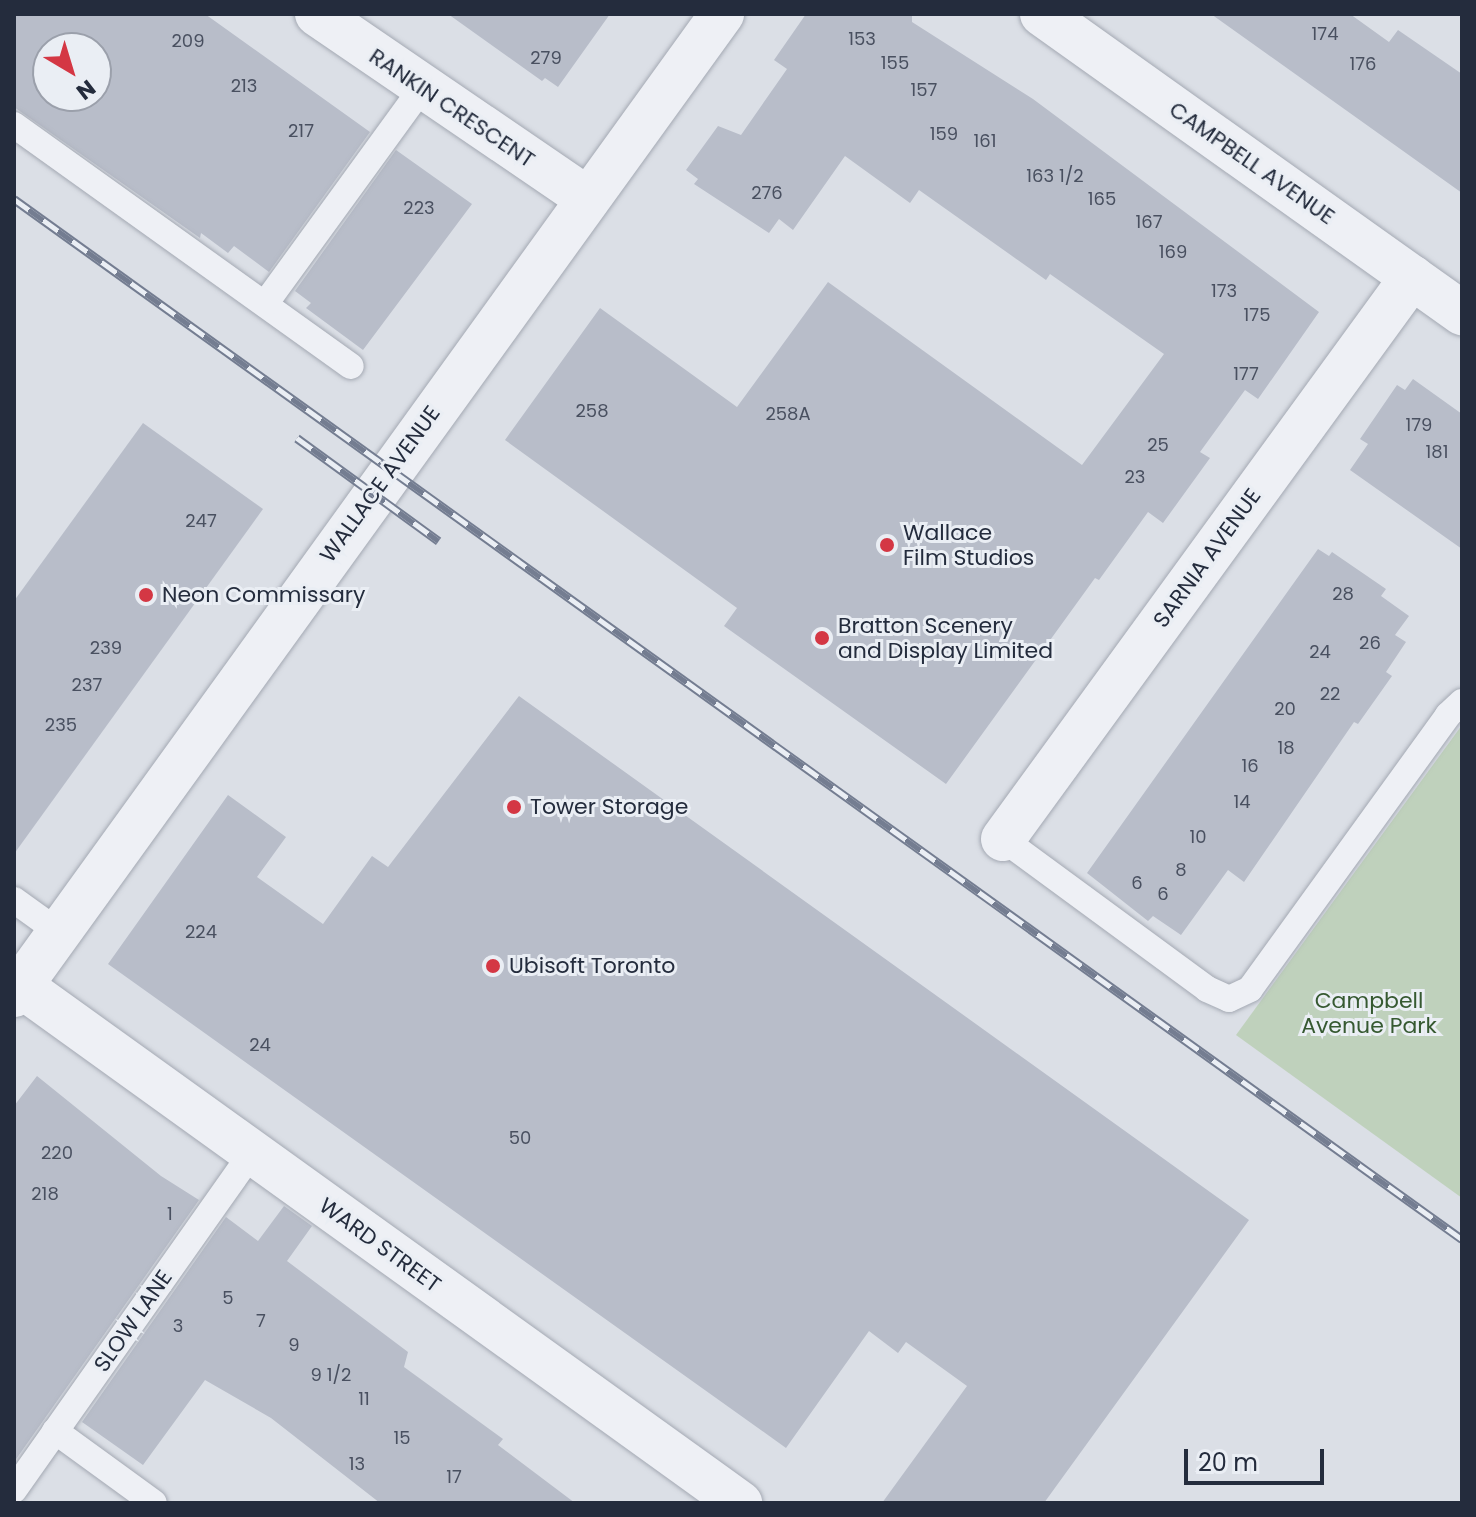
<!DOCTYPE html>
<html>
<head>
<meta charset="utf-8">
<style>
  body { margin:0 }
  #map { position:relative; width:1476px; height:1517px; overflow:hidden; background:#dbdfe6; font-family:Poppins,sans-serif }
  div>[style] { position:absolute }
  .green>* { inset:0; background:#bfd1bc }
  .building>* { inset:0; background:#b8bdc9 }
  .roads { filter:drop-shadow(0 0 2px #a4a9b3) drop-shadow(0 0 2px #a4a9b3) }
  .lane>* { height:26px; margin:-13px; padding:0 13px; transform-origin:13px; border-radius:13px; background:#eef0f5 }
  .street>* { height:44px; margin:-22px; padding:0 22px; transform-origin:22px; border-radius:22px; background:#eef0f5 }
  .rail>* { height:9px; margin-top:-4.5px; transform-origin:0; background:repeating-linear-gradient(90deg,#eaeef4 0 18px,#747d91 0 36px); box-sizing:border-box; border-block:2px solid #747d91 }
  .dots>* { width:22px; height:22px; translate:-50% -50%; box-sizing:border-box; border:4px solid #eaeef4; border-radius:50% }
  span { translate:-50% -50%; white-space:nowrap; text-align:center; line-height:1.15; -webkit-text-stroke:6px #eaeef4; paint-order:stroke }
  .number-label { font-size:18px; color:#495060 }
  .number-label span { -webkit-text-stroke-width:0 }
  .street-label { font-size:22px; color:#242c3d }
  .poi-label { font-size:22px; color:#242c3d }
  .left { translate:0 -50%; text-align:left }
  .park-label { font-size:22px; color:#365931 }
  .frame { position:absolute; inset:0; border:16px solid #242c3d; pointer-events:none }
  .north { position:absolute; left:32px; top:32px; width:80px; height:80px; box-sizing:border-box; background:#eaeef4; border:2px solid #9ba0ab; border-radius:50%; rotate:142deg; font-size:22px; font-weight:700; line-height:32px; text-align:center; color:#242c3d }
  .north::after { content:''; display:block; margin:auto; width:28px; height:36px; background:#d43744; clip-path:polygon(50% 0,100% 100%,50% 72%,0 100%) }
  .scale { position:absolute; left:1184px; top:1449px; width:140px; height:36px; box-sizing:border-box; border:4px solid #242c3d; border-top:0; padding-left:10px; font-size:24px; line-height:28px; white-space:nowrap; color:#242c3d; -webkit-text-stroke:6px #eaeef4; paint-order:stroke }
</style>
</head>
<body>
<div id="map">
  <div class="green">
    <div style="clip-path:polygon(1462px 725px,1462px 1198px,1236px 1035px)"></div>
  </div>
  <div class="building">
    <div style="clip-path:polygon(evenodd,14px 14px,205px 14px,370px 132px,269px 272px,234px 246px,228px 253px,201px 233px,200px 238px,14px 107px,14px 14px,48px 48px,96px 48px,96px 96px,48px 96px,48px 48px)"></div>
    <div style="clip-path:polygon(448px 14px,610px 14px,558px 87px,545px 78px,542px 81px)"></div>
    <div style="clip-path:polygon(806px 14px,912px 14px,912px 22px,1033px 99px,1319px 312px,1258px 399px,1245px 390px,1200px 452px,1210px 458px,1163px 523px,1148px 512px,1099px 580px,1095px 578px,946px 784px,724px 626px,737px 608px,505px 440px,600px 308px,737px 407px,828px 282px,1082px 465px,1164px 354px,1050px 274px,1046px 280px,919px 190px,910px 203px,845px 156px,793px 230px,779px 219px,769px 233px,694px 184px,698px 179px,686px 170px,718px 126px,741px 135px,787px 69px,774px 60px)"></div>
    <div style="clip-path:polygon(1211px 14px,1350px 14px,1389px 42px,1398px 30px,1462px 74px,1462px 193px)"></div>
    <div style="clip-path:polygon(396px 150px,472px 204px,363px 350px,306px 308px,311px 303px,295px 291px)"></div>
    <div style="clip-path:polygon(1413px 379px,1462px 414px,1462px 549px,1350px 470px,1368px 444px,1360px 439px,1397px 385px,1405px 390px)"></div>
    <div style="clip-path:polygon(143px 423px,263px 509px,14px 854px,14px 601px)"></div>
    <div style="clip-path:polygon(1318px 549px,1329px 556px,1332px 552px,1386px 589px,1381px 596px,1409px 616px,1395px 635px,1406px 642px,1386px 672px,1392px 676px,1358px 724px,1354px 722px,1244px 882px,1228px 870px,1181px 935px,1153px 916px,1148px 921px,1087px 873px)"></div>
    <div style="clip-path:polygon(519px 696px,1249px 1220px,1044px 1503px,882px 1503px,967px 1386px,906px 1342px,898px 1353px,869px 1331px,786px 1448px,108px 964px,228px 795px,286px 837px,257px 877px,323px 924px,372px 856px,388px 867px)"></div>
    <div style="clip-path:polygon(37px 1076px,161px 1176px,199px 1200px,14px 1462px,14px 1106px)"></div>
    <div style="clip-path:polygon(284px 1206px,312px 1226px,287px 1261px,408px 1352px,404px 1367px,503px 1439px,498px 1445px,575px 1503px,380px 1503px,271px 1418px,205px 1380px,143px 1465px,82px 1422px,226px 1217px,258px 1241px)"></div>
  </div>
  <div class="roads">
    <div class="lane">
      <div style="left:14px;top:125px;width:414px;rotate:35.6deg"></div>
      <div style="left:265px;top:304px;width:266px;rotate:-54deg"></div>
      <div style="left:1003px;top:839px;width:253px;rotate:36.3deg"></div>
      <div style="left:1207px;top:989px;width:24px;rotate:24deg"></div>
      <div style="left:1229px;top:999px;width:23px;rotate:-25deg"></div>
      <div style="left:1250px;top:989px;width:338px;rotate:-54.1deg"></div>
      <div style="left:1448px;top:715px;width:19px;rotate:-43deg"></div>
      <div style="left:14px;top:900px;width:57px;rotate:35.7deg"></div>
      <div style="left:55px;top:1431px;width:122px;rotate:36deg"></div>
      <div style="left:14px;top:1490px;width:413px;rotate:-54.8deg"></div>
    </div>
    <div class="street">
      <div style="left:317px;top:14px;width:328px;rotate:34.3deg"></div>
      <div style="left:1042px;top:14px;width:516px;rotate:35.45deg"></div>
      <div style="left:1003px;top:839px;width:695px;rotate:-53.95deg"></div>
      <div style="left:21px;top:986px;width:886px;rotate:35.72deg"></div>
      <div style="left:14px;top:995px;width:1210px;rotate:-54.18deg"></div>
    </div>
  </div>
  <div class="rail">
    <div style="left:14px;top:199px;width:1783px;rotate:35.69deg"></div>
    <div style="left:297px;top:438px;width:175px;rotate:36deg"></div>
  </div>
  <div class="dots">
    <div style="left:887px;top:545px;background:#d43744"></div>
    <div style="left:146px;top:595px;background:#d43744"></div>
    <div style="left:822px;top:638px;background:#d43744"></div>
    <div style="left:514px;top:807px;background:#d43744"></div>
    <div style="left:493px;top:966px;background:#d43744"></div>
  </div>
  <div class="number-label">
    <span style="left:1325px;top:34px">174</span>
    <span style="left:862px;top:39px">153</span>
    <span style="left:188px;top:41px">209</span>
    <span style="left:546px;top:58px">279</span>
    <span style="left:895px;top:63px">155</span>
    <span style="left:1363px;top:64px">176</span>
    <span style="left:244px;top:86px">213</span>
    <span style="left:924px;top:90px">157</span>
    <span style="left:301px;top:131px">217</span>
    <span style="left:944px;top:134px">159</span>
    <span style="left:985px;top:141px">161</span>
    <span style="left:1055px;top:176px">163 1/2</span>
    <span style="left:767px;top:193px">276</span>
    <span style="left:1102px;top:199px">165</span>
    <span style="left:419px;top:208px">223</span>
    <span style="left:1149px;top:222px">167</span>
    <span style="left:1173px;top:252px">169</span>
    <span style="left:1224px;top:291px">173</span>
    <span style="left:1257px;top:315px">175</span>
    <span style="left:1246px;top:374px">177</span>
    <span style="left:592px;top:411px">258</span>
    <span style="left:788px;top:414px">258A</span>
    <span style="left:1419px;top:425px">179</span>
    <span style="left:1158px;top:445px">25</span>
    <span style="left:1437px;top:452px">181</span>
    <span style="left:1135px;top:477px">23</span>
    <span style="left:201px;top:521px">247</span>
    <span style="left:1343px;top:594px">28</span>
    <span style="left:1370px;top:643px">26</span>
    <span style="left:106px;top:648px">239</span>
    <span style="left:1320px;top:652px">24</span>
    <span style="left:87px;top:685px">237</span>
    <span style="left:1330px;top:694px">22</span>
    <span style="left:1285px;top:709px">20</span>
    <span style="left:61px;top:725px">235</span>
    <span style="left:1286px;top:748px">18</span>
    <span style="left:1250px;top:766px">16</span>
    <span style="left:1242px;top:802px">14</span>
    <span style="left:1198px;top:837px">10</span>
    <span style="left:1181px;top:870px">8</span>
    <span style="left:1137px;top:883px">6</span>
    <span style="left:1163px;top:894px">6</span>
    <span style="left:201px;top:932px">224</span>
    <span style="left:260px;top:1045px">24</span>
    <span style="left:520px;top:1138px">50</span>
    <span style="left:57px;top:1153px">220</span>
    <span style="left:45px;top:1194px">218</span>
    <span style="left:170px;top:1214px">1</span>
    <span style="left:228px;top:1298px">5</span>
    <span style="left:261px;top:1321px">7</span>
    <span style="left:178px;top:1326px">3</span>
    <span style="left:294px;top:1345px">9</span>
    <span style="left:331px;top:1375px">9 1/2</span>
    <span style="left:364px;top:1399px">11</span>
    <span style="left:402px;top:1438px">15</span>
    <span style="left:357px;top:1464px">13</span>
    <span style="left:454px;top:1477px">17</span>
  </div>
  <div class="street-label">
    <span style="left:452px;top:108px;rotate:34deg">RANKIN CRESCENT</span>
    <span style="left:1252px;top:163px;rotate:35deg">CAMPBELL AVENUE</span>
    <span style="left:380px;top:484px;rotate:-54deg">WALLACE AVENUE</span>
    <span style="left:1207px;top:558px;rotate:-54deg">SARNIA AVENUE</span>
    <span style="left:380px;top:1245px;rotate:36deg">WARD STREET</span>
    <span style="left:133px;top:1321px;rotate:-55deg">SLOW LANE</span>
  </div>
  <div class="poi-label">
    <span class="left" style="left:903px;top:545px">Wallace<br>Film Studios</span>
    <span class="left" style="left:162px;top:595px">Neon Commissary</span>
    <span class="left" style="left:838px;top:638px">Bratton Scenery<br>and Display Limited</span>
    <span class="left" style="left:530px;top:807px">Tower Storage</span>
    <span class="left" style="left:509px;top:966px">Ubisoft Toronto</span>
  </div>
  <div class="park-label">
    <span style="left:1369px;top:1013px">Campbell<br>Avenue Park</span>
  </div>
  <div class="frame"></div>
  <div class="north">N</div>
  <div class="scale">20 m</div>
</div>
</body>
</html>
